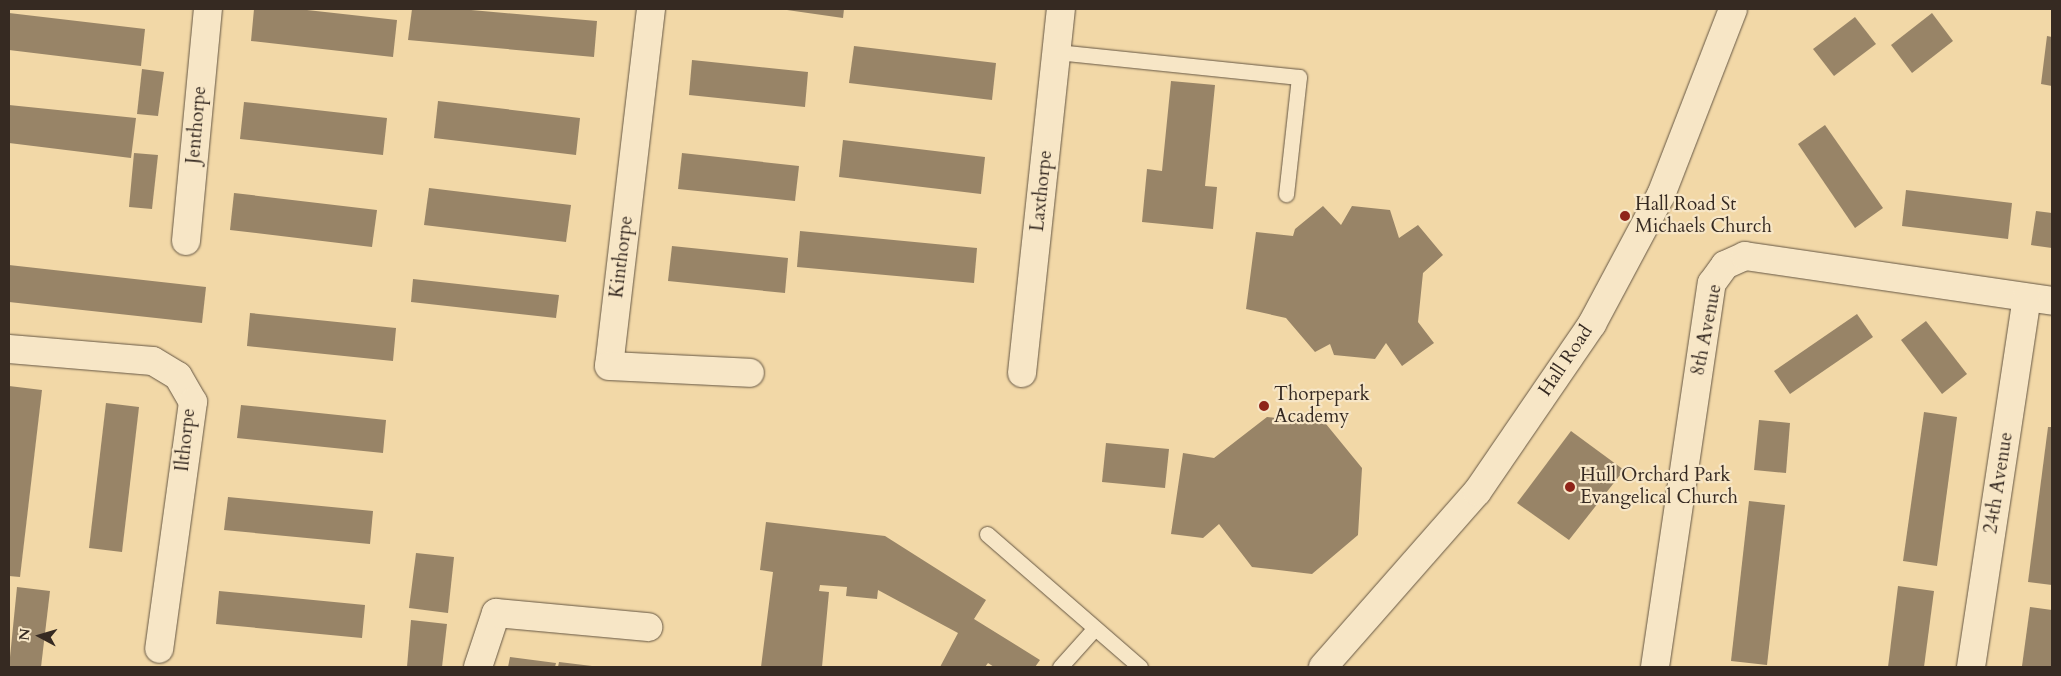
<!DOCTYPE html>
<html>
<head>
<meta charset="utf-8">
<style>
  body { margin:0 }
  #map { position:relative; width:2061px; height:676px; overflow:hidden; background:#f2d8a7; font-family:Cardo,serif }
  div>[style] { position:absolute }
  .building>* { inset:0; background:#988467 }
  .roads { filter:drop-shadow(0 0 1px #655643) drop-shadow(0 0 1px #655643) }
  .service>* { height:15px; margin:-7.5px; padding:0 7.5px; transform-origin:7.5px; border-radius:7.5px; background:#f7e6c6 }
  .minor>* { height:28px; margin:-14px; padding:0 14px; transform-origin:14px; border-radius:14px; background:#f7e6c6 }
  .tertiary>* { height:28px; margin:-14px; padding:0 14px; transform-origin:14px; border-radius:14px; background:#f7e6c6 }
  .dots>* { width:14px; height:14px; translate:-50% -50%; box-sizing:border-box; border:2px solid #f7e6c6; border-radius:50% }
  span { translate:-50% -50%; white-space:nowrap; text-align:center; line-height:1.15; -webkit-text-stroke:4.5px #f7e6c6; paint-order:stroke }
  .street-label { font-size:19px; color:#362a22 }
  .poi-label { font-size:19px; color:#362a22 }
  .left { translate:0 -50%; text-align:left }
  .frame { position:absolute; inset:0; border:10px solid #362a22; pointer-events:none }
  .north { position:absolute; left:15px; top:611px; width:50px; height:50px; -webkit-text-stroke:4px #f7e6c6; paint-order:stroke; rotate:276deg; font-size:14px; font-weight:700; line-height:20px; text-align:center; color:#362a22 }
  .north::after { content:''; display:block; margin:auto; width:18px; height:22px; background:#362a22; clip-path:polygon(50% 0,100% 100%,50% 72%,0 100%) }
</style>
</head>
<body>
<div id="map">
  <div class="building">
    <div style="clip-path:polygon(254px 9px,298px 9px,397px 20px,393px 57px,251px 41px)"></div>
    <div style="clip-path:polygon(412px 9px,460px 9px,597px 21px,594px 57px,408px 40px)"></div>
    <div style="clip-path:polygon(780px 9px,844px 9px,843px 18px)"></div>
    <div style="clip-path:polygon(9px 13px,145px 29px,141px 66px,9px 50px)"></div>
    <div style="clip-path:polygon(1932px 13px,1953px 41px,1912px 73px,1891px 45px)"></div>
    <div style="clip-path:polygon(1855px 17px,1876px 44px,1834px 76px,1813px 49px)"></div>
    <div style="clip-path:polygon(2047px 36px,2052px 37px,2052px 86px,2041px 84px)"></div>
    <div style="clip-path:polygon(854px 46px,996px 63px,992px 100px,849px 83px)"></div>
    <div style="clip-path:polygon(692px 60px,808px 72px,805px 107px,689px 95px)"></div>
    <div style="clip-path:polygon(142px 69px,164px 72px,158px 116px,137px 114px)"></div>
    <div style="clip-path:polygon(1171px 81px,1215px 85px,1205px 186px,1217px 187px,1213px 229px,1142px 222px,1147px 169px,1162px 171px)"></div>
    <div style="clip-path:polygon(438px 101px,580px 118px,576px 155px,434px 138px)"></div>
    <div style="clip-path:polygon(244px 102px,387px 118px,383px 155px,240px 139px)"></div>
    <div style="clip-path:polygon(9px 105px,136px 118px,131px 158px,9px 143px)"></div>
    <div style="clip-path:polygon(1825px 125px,1883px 208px,1855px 228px,1798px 144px)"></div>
    <div style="clip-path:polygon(843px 140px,985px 157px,981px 194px,839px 177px)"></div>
    <div style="clip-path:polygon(134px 153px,158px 155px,152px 209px,129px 207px)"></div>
    <div style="clip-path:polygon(682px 153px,799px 166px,795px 201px,678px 189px)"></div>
    <div style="clip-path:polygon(429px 188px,571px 205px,566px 242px,424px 225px)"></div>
    <div style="clip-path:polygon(1906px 190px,2012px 203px,2008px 239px,1902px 226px)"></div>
    <div style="clip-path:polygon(234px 193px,377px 210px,372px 247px,230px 230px)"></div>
    <div style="clip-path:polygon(1323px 206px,1341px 225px,1352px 206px,1390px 210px,1399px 238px,1418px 225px,1443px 255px,1423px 273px,1418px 322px,1434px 343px,1402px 366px,1386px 343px,1375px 359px,1334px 355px,1330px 344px,1315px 352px,1286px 318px,1246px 309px,1256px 232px,1293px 236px,1295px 229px)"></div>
    <div style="clip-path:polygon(2036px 211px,2052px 213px,2052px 248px,2031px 245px)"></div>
    <div style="clip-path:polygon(800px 231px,977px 248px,974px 283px,797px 267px)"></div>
    <div style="clip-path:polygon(672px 246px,788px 258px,785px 293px,668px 281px)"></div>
    <div style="clip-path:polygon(9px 265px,206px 287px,202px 323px,9px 302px)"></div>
    <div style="clip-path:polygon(413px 279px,559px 295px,556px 318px,411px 302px)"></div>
    <div style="clip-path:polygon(250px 313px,396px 328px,393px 361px,247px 346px)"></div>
    <div style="clip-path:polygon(1857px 314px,1873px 337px,1790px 394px,1774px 371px)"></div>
    <div style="clip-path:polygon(1926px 321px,1967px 374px,1942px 394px,1901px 340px)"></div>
    <div style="clip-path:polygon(9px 386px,42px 390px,20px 577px,9px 576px)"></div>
    <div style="clip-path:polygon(106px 403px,139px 407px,122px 552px,89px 548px)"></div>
    <div style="clip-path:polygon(241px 405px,386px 420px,383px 453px,237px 438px)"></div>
    <div style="clip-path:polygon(1924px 412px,1957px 417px,1937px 566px,1903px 561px)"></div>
    <div style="clip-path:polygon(1267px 417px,1326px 424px,1362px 468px,1358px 535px,1312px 574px,1252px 567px,1219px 524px,1203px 538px,1171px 534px,1183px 453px,1214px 458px)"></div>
    <div style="clip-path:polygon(1759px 420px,1790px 423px,1786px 473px,1754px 470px)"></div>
    <div style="clip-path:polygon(2048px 427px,2052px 427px,2052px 585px,2028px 582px)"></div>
    <div style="clip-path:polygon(1571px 431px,1624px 470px,1569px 540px,1517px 503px)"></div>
    <div style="clip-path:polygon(1106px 443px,1169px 449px,1165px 488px,1102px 482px)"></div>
    <div style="clip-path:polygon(228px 497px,373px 511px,370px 544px,224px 530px)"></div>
    <div style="clip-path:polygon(1749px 501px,1785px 505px,1767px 665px,1731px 661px)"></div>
    <div style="clip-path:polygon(766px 522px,885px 536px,986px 600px,974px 619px,1040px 660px,1035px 667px,994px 667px,988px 663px,985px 667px,940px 667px,958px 633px,878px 590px,877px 599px,846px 596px,847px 587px,820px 585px,819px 591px,829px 592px,822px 667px,761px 667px,773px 572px,760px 570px)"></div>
    <div style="clip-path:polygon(416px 553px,454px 557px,448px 613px,409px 608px)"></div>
    <div style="clip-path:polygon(1898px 586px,1934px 591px,1924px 667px,1888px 667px)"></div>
    <div style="clip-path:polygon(17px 587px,50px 591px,41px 667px,9px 667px)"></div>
    <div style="clip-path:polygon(219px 591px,365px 605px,362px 638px,216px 624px)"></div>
    <div style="clip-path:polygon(2030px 607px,2052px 610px,2052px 667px,2022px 666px)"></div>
    <div style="clip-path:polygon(411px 620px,447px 624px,442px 667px,407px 667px)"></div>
    <div style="clip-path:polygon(510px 657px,556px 663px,555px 667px,508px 667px)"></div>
    <div style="clip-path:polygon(559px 662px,592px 666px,592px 667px,558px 667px)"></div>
  </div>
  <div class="roads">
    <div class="service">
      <div style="left:1057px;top:52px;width:243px;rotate:5.9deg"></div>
      <div style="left:1299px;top:77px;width:118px;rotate:96.3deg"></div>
      <div style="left:987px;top:534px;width:203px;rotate:41deg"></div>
      <div style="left:1060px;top:667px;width:52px;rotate:-48.1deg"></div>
    </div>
    <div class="minor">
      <div style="left:651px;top:9px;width:359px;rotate:96.7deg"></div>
      <div style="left:609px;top:366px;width:141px;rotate:2.8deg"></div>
      <div style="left:186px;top:241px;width:233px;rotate:-84.6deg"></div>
      <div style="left:9px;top:349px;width:144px;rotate:4.8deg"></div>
      <div style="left:153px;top:361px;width:29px;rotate:31deg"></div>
      <div style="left:178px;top:376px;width:30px;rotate:60deg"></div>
      <div style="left:193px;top:402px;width:249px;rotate:97.8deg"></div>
      <div style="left:1022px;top:373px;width:366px;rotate:-83.9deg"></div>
      <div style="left:478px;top:667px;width:57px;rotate:-71.6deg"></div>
      <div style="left:496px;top:613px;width:153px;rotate:5.3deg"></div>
      <div style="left:1655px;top:667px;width:388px;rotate:-81.6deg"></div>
      <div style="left:1712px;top:283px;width:22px;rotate:-54deg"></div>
      <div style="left:1725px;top:265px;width:22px;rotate:-24deg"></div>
      <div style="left:1745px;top:256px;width:310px;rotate:8.3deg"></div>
      <div style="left:1971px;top:667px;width:373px;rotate:-81.4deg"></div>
    </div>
    <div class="tertiary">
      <div style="left:1323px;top:667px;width:233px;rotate:-48.7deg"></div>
      <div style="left:1477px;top:492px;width:204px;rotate:-55.6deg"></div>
      <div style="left:1592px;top:324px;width:146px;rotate:-61.9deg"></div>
      <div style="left:1661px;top:195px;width:199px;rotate:-68.8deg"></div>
    </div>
  </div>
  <div class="dots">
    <div style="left:1625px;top:216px;background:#8f2418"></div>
    <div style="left:1264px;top:406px;background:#8f2418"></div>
    <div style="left:1570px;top:487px;background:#8f2418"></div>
  </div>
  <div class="street-label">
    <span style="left:197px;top:125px;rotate:-85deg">Jenthorpe</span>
    <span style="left:1042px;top:191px;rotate:-84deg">Laxthorpe</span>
    <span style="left:622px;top:257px;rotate:-83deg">Kinthorpe</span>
    <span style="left:1707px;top:330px;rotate:-79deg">8th Avenue</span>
    <span style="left:1566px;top:361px;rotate:-56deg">Hall Road</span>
    <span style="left:186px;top:440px;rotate:-84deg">Ilthorpe</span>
    <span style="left:1999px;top:483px;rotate:-81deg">24th Avenue</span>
  </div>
  <div class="poi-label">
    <span class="left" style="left:1635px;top:216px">Hall Road St<br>Michaels Church</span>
    <span class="left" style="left:1274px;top:406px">Thorpepark<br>Academy</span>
    <span class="left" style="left:1580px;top:487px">Hull Orchard Park<br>Evangelical Church</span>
  </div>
  <div class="frame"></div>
  <div class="north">N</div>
</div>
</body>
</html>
